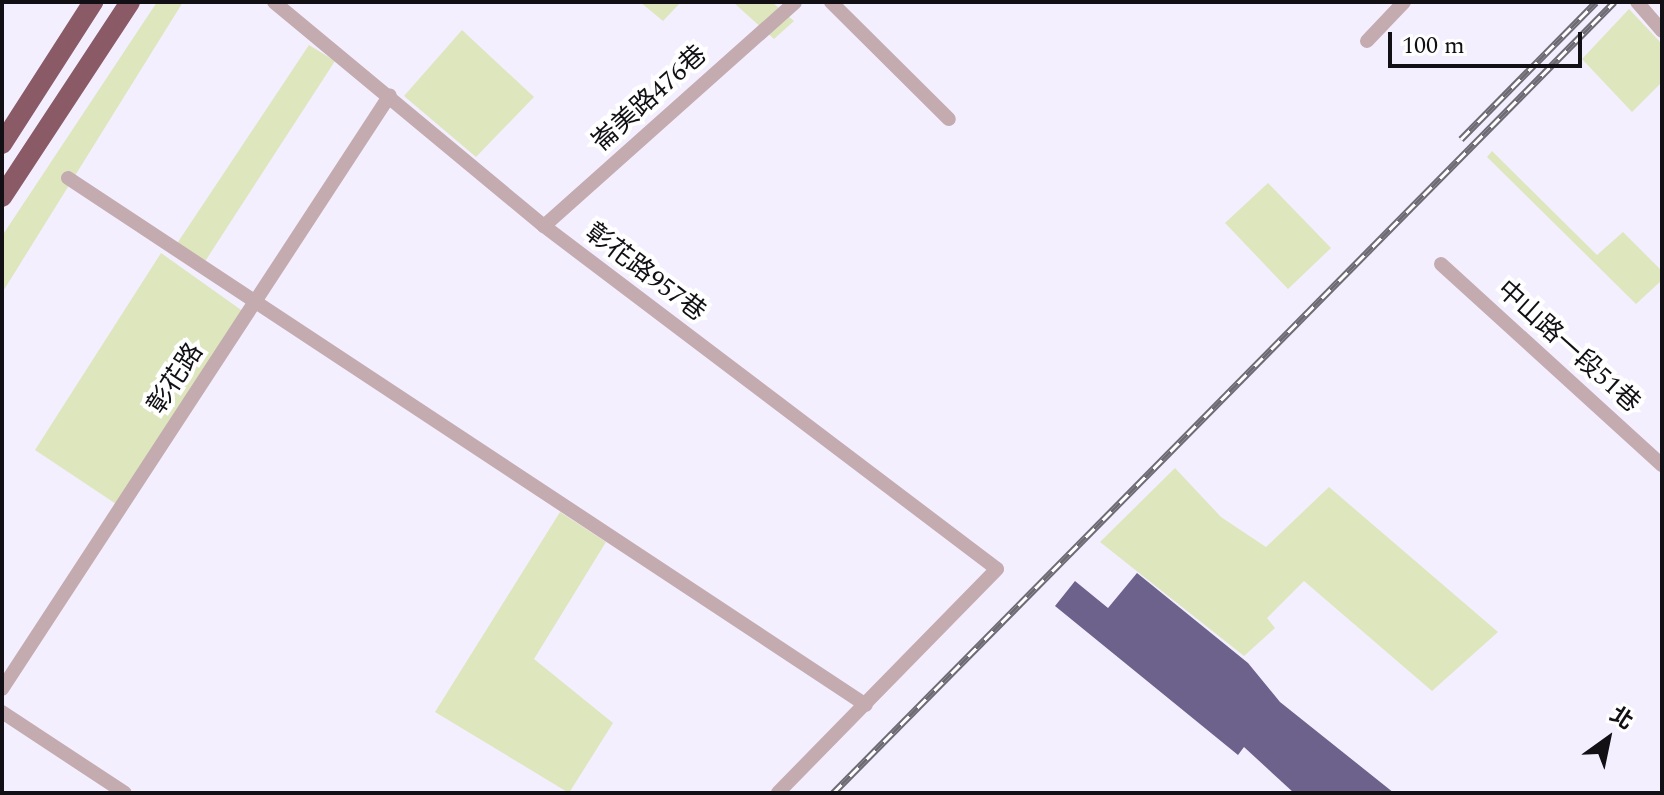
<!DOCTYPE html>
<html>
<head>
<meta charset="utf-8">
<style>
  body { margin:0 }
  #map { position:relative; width:1664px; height:795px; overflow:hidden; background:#f4effe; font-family:Spectral,"Noto Sans TC",serif }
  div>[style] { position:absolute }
  .green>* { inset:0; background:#dee6be }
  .building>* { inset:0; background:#6d628b }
  .minor>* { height:14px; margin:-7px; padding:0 7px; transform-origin:7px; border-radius:7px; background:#c3abb0 }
  .highway>* { height:20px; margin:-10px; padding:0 10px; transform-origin:10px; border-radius:10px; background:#8a5a66 }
  .rail>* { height:7px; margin-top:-3.5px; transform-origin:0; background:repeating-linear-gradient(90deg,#fff 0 12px,#6e6b74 0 24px); box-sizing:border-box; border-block:2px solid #6e6b74 }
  span { translate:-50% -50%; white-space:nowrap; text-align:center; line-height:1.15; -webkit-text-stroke:8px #fff; paint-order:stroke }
  .street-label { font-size:26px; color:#121015 }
  .frame { position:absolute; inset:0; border:4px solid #121015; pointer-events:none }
  .north { position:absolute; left:1568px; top:699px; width:80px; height:80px; -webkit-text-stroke:6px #fff; paint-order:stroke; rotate:33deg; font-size:22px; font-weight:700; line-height:32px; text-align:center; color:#121015 }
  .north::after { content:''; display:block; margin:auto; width:28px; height:36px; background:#121015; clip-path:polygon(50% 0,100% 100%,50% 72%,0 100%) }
  .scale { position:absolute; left:1388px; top:32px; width:194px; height:36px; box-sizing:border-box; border:4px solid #121015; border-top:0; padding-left:10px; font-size:24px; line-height:28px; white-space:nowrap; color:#121015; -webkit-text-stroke:6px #fff; paint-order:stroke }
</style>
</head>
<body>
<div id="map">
  <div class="green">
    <div style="clip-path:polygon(157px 2px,183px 2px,2px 293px,2px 236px)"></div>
    <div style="clip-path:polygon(640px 2px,681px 2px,663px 21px)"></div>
    <div style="clip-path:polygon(772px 2px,794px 21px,774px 39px,734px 3px)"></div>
    <div style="clip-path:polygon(1629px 9px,1662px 44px,1662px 82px,1632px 112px,1582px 59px)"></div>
    <div style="clip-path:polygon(462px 30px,534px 97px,476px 157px,404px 96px)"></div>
    <div style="clip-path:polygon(309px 45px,335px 61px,202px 266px,174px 248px)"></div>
    <div style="clip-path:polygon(1492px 151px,1597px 255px,1623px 232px,1662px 271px,1662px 280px,1636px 304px,1487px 157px)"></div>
    <div style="clip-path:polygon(1268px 183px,1331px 248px,1288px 289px,1225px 223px)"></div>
    <div style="clip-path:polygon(161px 253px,244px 312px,119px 506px,35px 450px)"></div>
    <div style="clip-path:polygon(1175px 468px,1221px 517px,1266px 547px,1329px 487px,1498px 632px,1432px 691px,1304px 581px,1267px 618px,1275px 628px,1244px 656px,1100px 542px)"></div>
    <div style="clip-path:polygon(560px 512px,606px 542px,534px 659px,613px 723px,569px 793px,435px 712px)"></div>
  </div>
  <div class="building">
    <div style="clip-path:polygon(1137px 573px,1248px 663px,1280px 702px,1394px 793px,1294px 793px,1244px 747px,1238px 755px,1055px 606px,1075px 581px,1108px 608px)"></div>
  </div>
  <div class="minor">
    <div style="left:274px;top:2px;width:351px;rotate:39.7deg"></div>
    <div style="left:544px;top:226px;width:568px;rotate:37.13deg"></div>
    <div style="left:997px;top:569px;width:313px;rotate:134.4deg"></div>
    <div style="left:831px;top:2px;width:166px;rotate:44.8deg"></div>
    <div style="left:1637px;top:2px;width:38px;rotate:49deg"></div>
    <div style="left:1367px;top:41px;width:54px;rotate:-46.5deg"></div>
    <div style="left:68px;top:178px;width:956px;rotate:33.44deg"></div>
    <div style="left:544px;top:226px;width:336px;rotate:-41.7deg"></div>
    <div style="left:1441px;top:264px;width:299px;rotate:42.3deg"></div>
    <div style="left:2px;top:689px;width:709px;rotate:-56.85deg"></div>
    <div style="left:2px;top:712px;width:147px;rotate:33.4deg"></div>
  </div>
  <div class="highway">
    <div style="left:2px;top:144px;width:169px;rotate:-57.3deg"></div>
    <div style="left:2px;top:197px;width:233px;rotate:-56.7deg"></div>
  </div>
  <div class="rail">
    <div style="left:1461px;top:139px;width:192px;rotate:-45.4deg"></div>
    <div style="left:833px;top:793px;width:1112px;rotate:-45.36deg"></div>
  </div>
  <div class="street-label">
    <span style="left:650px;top:99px;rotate:-42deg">崙美路476巷</span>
    <span style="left:645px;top:273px;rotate:37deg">彰花路957巷</span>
    <span style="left:1568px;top:347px;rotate:42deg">中山路一段51巷</span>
    <span style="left:176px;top:379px;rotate:-57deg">彰花路</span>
  </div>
  <div class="frame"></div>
  <div class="north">北</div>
  <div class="scale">100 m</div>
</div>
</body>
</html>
